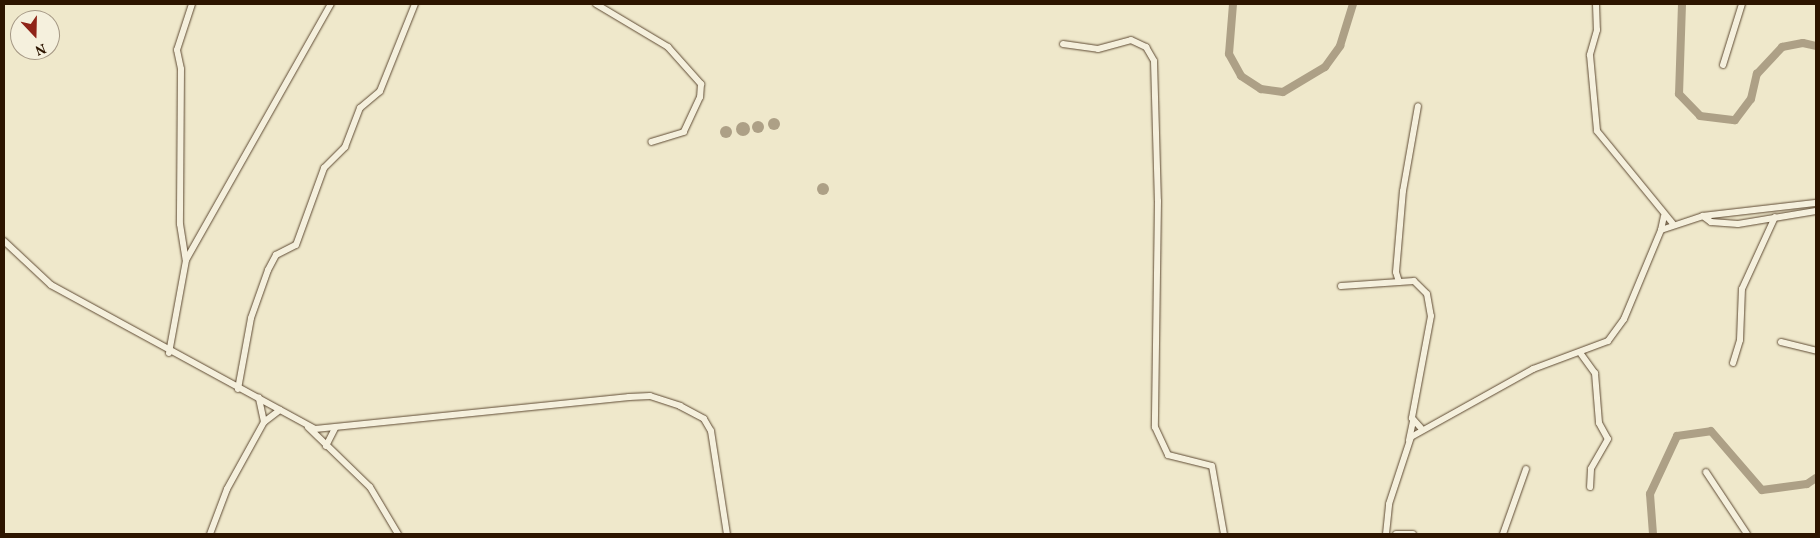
<!DOCTYPE html>
<html>
<head>
<meta charset="utf-8">
<style>
  body { margin:0 }
  #map { position:relative; width:1820px; height:538px; overflow:hidden; background:#efe8cb; font-family:Vollkorn,serif }
  div>[style] { position:absolute }
  .water>* { inset:0; background:#ada086 }
  .round { border-radius:50% }
  .river>* { height:8px; margin:-4px; padding:0 4px; transform-origin:4px; border-radius:4px; background:#ada086 }
  .roads { filter:drop-shadow(0 0 1px #5e4a33) drop-shadow(0 0 1px #5e4a33) }
  .minor>* { height:6px; margin:-3px; padding:0 3px; transform-origin:3px; border-radius:3px; background:#f5f0dd }
  span { translate:-50% -50%; white-space:nowrap; text-align:center; line-height:1.15; -webkit-text-stroke:4.5px #f5f0dd; paint-order:stroke }
  .frame { position:absolute; inset:0; border:5px solid #2d1500; pointer-events:none }
  .north { position:absolute; left:10px; top:10px; width:50px; height:50px; box-sizing:border-box; background:#f5f0dd; border:1px solid #a59885; border-radius:50%; rotate:159deg; font-size:14px; font-weight:700; line-height:20px; text-align:center; color:#2d1500 }
  .north::after { content:''; display:block; margin:auto; width:18px; height:22px; background:#8f2418; clip-path:polygon(50% 0,100% 100%,50% 72%,0 100%) }
</style>
</head>
<body>
<div id="map">
  <div class="water">
    <div class="round" style="left:768px;top:118px;width:12px;height:12px"></div>
    <div class="round" style="left:752px;top:121px;width:12px;height:12px"></div>
    <div class="round" style="left:736px;top:122px;width:14px;height:14px"></div>
    <div class="round" style="left:720px;top:126px;width:12px;height:12px"></div>
    <div class="round" style="left:817px;top:183px;width:12px;height:12px"></div>
  </div>
  <div class="river">
    <div style="left:1233px;top:4px;width:50px;rotate:94.6deg"></div>
    <div style="left:1229px;top:54px;width:25px;rotate:61deg"></div>
    <div style="left:1241px;top:76px;width:24px;rotate:33deg"></div>
    <div style="left:1261px;top:89px;width:22px;rotate:8deg"></div>
    <div style="left:1283px;top:92px;width:49px;rotate:-30.8deg"></div>
    <div style="left:1325px;top:67px;width:26px;rotate:-54deg"></div>
    <div style="left:1340px;top:46px;width:44px;rotate:-72.8deg"></div>
    <div style="left:1682px;top:4px;width:90px;rotate:91.9deg"></div>
    <div style="left:1679px;top:94px;width:30px;rotate:46deg"></div>
    <div style="left:1700px;top:116px;width:35px;rotate:7deg"></div>
    <div style="left:1735px;top:120px;width:26px;rotate:-53deg"></div>
    <div style="left:1751px;top:99px;width:26px;rotate:-77deg"></div>
    <div style="left:1757px;top:74px;width:37px;rotate:-47deg"></div>
    <div style="left:1782px;top:47px;width:21px;rotate:-11deg"></div>
    <div style="left:1803px;top:43px;width:13px;rotate:13deg"></div>
    <div style="left:1653px;top:534px;width:40px;rotate:-94.3deg"></div>
    <div style="left:1650px;top:494px;width:64px;rotate:-65deg"></div>
    <div style="left:1677px;top:436px;width:34px;rotate:-8deg"></div>
    <div style="left:1711px;top:431px;width:78px;rotate:49.2deg"></div>
    <div style="left:1762px;top:490px;width:45px;rotate:-7.6deg"></div>
    <div style="left:1807px;top:484px;width:11px;rotate:-34deg"></div>
  </div>
  <div class="roads">
    <div class="minor">
      <div style="left:192px;top:4px;width:48px;rotate:108.1deg"></div>
      <div style="left:177px;top:50px;width:19px;rotate:78deg"></div>
      <div style="left:181px;top:69px;width:155px;rotate:90.4deg"></div>
      <div style="left:180px;top:224px;width:36px;rotate:81deg"></div>
      <div style="left:186px;top:260px;width:294px;rotate:-60.5deg"></div>
      <div style="left:596px;top:4px;width:84px;rotate:30.8deg"></div>
      <div style="left:668px;top:47px;width:50px;rotate:48.3deg"></div>
      <div style="left:701px;top:84px;width:13px;rotate:94deg"></div>
      <div style="left:700px;top:97px;width:38px;rotate:115deg"></div>
      <div style="left:684px;top:132px;width:34px;rotate:163deg"></div>
      <div style="left:1596px;top:4px;width:26px;rotate:88deg"></div>
      <div style="left:1597px;top:30px;width:26px;rotate:106deg"></div>
      <div style="left:1590px;top:55px;width:76px;rotate:84.7deg"></div>
      <div style="left:1597px;top:131px;width:120px;rotate:50.7deg"></div>
      <div style="left:1063px;top:44px;width:35px;rotate:8deg"></div>
      <div style="left:1098px;top:49px;width:34px;rotate:-15deg"></div>
      <div style="left:1131px;top:40px;width:17px;rotate:25deg"></div>
      <div style="left:1146px;top:47px;width:16px;rotate:60deg"></div>
      <div style="left:1154px;top:61px;width:140px;rotate:88.4deg"></div>
      <div style="left:1158px;top:201px;width:226px;rotate:90.8deg"></div>
      <div style="left:1155px;top:427px;width:31px;rotate:65deg"></div>
      <div style="left:1168px;top:455px;width:45px;rotate:14deg"></div>
      <div style="left:1212px;top:466px;width:69px;rotate:80deg"></div>
      <div style="left:1723px;top:65px;width:64px;rotate:-72.7deg"></div>
      <div style="left:1703px;top:216px;width:10px;rotate:37deg"></div>
      <div style="left:1711px;top:222px;width:27px;rotate:4deg"></div>
      <div style="left:1738px;top:224px;width:79px;rotate:-9.5deg"></div>
      <div style="left:1661px;top:230px;width:14px;rotate:-78deg"></div>
      <div style="left:4px;top:241px;width:64px;rotate:43.1deg"></div>
      <div style="left:51px;top:285px;width:301px;rotate:28.6deg"></div>
      <div style="left:315px;top:429px;width:316px;rotate:-5.8deg"></div>
      <div style="left:629px;top:397px;width:21px;rotate:-3deg"></div>
      <div style="left:650px;top:396px;width:32px;rotate:18deg"></div>
      <div style="left:680px;top:406px;width:27px;rotate:28deg"></div>
      <div style="left:704px;top:419px;width:14px;rotate:60deg"></div>
      <div style="left:711px;top:431px;width:104px;rotate:81.2deg"></div>
      <div style="left:1399px;top:282px;width:10px;rotate:-107deg"></div>
      <div style="left:1396px;top:272px;width:81px;rotate:-85.1deg"></div>
      <div style="left:1403px;top:191px;width:86px;rotate:-80deg"></div>
      <div style="left:1341px;top:286px;width:73px;rotate:-3.9deg"></div>
      <div style="left:1414px;top:281px;width:18px;rotate:45deg"></div>
      <div style="left:1427px;top:294px;width:22px;rotate:80deg"></div>
      <div style="left:1431px;top:316px;width:104px;rotate:100.6deg"></div>
      <div style="left:1412px;top:418px;width:13px;rotate:48deg"></div>
      <div style="left:1781px;top:342px;width:36px;rotate:14deg"></div>
      <div style="left:169px;top:353px;width:95px;rotate:-79.6deg"></div>
      <div style="left:1581px;top:354px;width:24px;rotate:54deg"></div>
      <div style="left:1595px;top:373px;width:50px;rotate:85.4deg"></div>
      <div style="left:1599px;top:423px;width:18px;rotate:61deg"></div>
      <div style="left:1608px;top:439px;width:34px;rotate:120deg"></div>
      <div style="left:1591px;top:469px;width:18px;rotate:93deg"></div>
      <div style="left:1733px;top:363px;width:24px;rotate:-73deg"></div>
      <div style="left:1740px;top:340px;width:51px;rotate:-87.8deg"></div>
      <div style="left:1742px;top:289px;width:79px;rotate:-65.4deg"></div>
      <div style="left:238px;top:389px;width:72px;rotate:-79.6deg"></div>
      <div style="left:251px;top:318px;width:51px;rotate:-70.5deg"></div>
      <div style="left:268px;top:270px;width:17px;rotate:-62deg"></div>
      <div style="left:276px;top:255px;width:22px;rotate:-27deg"></div>
      <div style="left:296px;top:245px;width:82px;rotate:-70deg"></div>
      <div style="left:324px;top:168px;width:30px;rotate:-45deg"></div>
      <div style="left:345px;top:147px;width:42px;rotate:-69deg"></div>
      <div style="left:360px;top:108px;width:26px;rotate:-40deg"></div>
      <div style="left:380px;top:91px;width:94px;rotate:-68.1deg"></div>
      <div style="left:264px;top:422px;width:20px;rotate:-37deg"></div>
      <div style="left:308px;top:427px;width:86px;rotate:44.1deg"></div>
      <div style="left:370px;top:487px;width:55px;rotate:59.2deg"></div>
      <div style="left:1409px;top:440px;width:19px;rotate:-78deg"></div>
      <div style="left:326px;top:446px;width:20px;rotate:-63deg"></div>
      <div style="left:1706px;top:472px;width:74px;rotate:56.5deg"></div>
      <div style="left:210px;top:534px;width:48px;rotate:-69.3deg"></div>
      <div style="left:227px;top:489px;width:77px;rotate:-61.1deg"></div>
      <div style="left:264px;top:422px;width:25px;rotate:-102deg"></div>
      <div style="left:1386px;top:534px;width:30px;rotate:-84deg"></div>
      <div style="left:1389px;top:504px;width:71px;rotate:-71.8deg"></div>
      <div style="left:1411px;top:437px;width:140px;rotate:-29.1deg"></div>
      <div style="left:1533px;top:369px;width:80px;rotate:-20.5deg"></div>
      <div style="left:1608px;top:341px;width:27px;rotate:-54deg"></div>
      <div style="left:1624px;top:319px;width:96px;rotate:-67.4deg"></div>
      <div style="left:1661px;top:230px;width:44px;rotate:-18.4deg"></div>
      <div style="left:1703px;top:216px;width:114px;rotate:-6.6deg"></div>
      <div style="left:1396px;top:534px;width:17px"></div>
      <div style="left:1503px;top:534px;width:69px;rotate:-70.5deg"></div>
    </div>
  </div>
  <div class="frame"></div>
  <div class="north">N</div>
</div>
</body>
</html>
